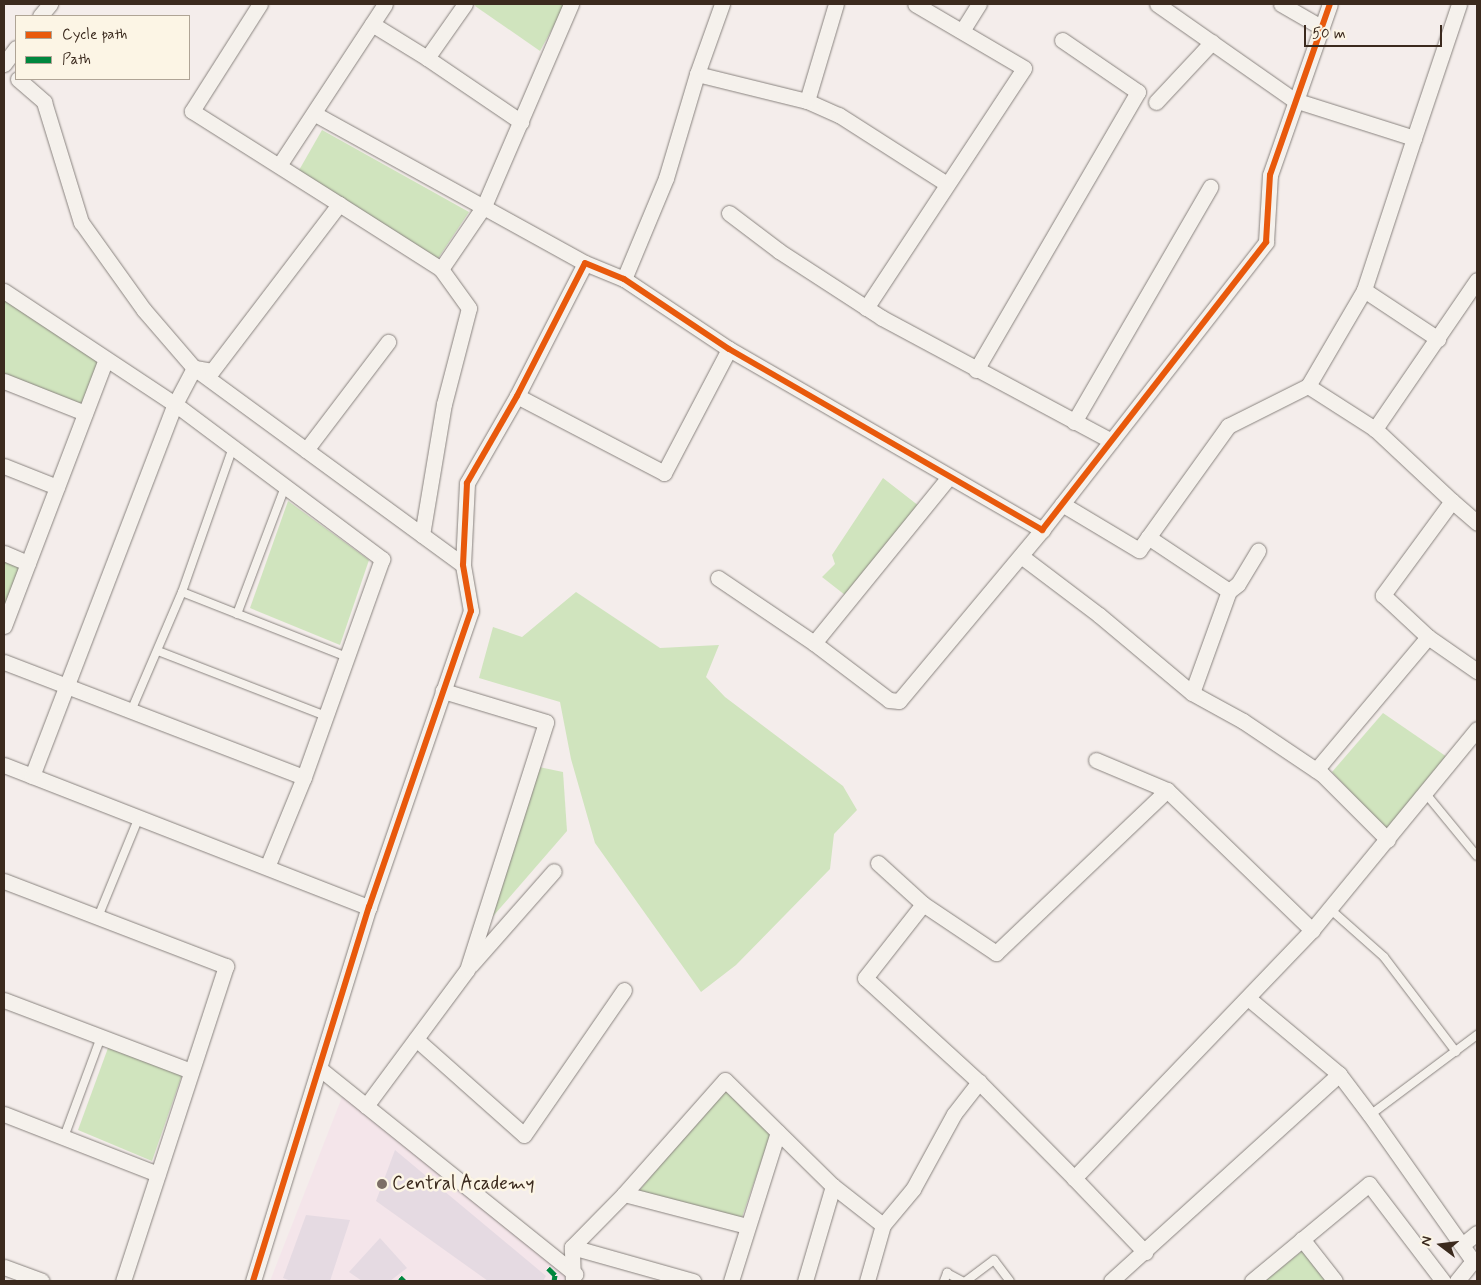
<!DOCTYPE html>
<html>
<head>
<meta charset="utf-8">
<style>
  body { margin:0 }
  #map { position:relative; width:1481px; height:1285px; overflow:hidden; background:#f4edeb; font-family:Mynerve,sans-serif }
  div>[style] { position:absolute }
  .built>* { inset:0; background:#f4e5ea }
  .green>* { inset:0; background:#d0e4be }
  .building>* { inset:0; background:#e5dae2 }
  .roads { filter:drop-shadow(0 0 1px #89837f) drop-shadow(0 0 1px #89837f) }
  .service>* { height:8px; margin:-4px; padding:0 4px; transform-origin:4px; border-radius:4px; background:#f5f1ec }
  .minor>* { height:15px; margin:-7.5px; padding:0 7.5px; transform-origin:7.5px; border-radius:7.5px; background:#f5f1ec }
  .quiet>* { height:5px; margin-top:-2.5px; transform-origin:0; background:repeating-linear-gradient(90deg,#00873e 0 10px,transparent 0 15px) }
  .cycleway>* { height:6px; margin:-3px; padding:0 3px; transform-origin:3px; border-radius:3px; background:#e8590c }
  .dots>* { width:14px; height:14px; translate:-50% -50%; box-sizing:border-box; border:2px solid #fcf5e5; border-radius:50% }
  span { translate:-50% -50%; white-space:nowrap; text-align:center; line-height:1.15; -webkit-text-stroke:5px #fcf5e5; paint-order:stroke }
  .poi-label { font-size:19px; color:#3b2a1e }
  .left { translate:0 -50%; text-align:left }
  .frame { position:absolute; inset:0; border:5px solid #3b2a1e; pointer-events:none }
  .legend { position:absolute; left:15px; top:15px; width:175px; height:65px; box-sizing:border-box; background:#fcf5e5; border:1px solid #afa495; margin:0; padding:6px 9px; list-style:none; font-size:15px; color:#3b2a1e }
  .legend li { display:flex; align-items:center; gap:10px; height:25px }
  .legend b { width:25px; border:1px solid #afa495 }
  .north { position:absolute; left:1416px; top:1220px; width:50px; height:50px; -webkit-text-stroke:4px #fcf5e5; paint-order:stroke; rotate:285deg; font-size:14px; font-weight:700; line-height:20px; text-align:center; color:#3b2a1e }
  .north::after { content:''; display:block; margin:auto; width:18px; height:22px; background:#3b2a1e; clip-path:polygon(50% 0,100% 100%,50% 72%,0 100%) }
  .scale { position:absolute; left:1304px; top:25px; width:138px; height:22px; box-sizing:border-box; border:2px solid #3b2a1e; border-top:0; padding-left:6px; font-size:15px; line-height:18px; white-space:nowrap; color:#3b2a1e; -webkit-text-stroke:4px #fcf5e5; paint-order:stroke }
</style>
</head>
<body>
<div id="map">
  <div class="built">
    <div style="clip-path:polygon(344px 1092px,566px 1276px,564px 1281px,270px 1281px)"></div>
  </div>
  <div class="green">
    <div style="clip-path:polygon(476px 4px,566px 4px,540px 51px,475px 6px)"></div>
    <div style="clip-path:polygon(322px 130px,469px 212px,437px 260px,298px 172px)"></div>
    <div style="clip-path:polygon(4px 297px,104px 363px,82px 405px,4px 375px)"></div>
    <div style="clip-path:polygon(883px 478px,919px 506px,845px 595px,822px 577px,835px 564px,832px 555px)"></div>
    <div style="clip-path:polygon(288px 501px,369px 560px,340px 645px,250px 608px)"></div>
    <div style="clip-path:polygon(4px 554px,22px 561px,4px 608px)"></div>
    <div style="clip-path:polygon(576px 592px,660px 648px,719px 645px,706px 677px,725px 697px,843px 786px,857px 810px,834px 834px,830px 869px,736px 965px,701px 992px,595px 843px,571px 759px,560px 702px,479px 678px,493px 627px,522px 637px)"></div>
    <div style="clip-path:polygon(1383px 713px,1450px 759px,1388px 832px,1332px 772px)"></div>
    <div style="clip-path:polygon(539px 767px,563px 772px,567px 831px,488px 922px)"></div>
    <div style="clip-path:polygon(108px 1048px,182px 1075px,152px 1161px,78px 1130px)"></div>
    <div style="clip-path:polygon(725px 1087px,771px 1133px,741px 1220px,638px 1192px)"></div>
    <div style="clip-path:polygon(1302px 1251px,1326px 1281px,1265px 1281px)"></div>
  </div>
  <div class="building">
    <div style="clip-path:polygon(395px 1150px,546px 1276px,543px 1281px,488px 1281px,376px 1201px)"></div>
    <div style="clip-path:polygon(306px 1215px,350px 1220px,330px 1281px,291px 1281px,283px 1278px)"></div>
    <div style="clip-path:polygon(380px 1238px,407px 1268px,390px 1281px,362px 1281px,349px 1272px)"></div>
  </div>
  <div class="roads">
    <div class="service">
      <div style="left:182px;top:592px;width:177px;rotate:21.5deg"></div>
      <div style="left:237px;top:614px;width:136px;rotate:-69.3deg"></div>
      <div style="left:158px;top:651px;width:180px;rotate:21.2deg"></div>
      <div style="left:131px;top:711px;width:129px;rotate:-66.8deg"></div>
      <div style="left:182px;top:592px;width:154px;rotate:-70.6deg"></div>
      <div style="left:1426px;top:794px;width:80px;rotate:50.6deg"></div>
      <div style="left:1330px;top:909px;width:72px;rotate:41.6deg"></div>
      <div style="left:1384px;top:957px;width:119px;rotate:52.8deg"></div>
      <div style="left:98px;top:917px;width:108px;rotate:-67.7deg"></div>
      <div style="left:1370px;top:1115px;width:134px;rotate:-36.8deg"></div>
      <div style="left:64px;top:1137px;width:107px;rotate:-69.7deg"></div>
      <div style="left:944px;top:1281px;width:9px;rotate:-69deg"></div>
      <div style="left:947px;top:1273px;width:17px;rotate:28deg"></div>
      <div style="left:966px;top:1281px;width:35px;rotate:-37deg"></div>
      <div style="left:994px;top:1260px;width:26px;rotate:53deg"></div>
    </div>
    <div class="minor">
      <div style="left:1281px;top:4px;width:46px;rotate:29.9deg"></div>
      <div style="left:40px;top:16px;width:16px;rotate:-50deg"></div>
      <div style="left:372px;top:24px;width:65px;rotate:31.7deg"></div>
      <div style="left:427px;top:58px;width:66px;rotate:-54.9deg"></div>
      <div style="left:962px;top:31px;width:32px;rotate:-58deg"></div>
      <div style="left:427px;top:58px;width:114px;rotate:34.2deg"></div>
      <div style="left:4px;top:64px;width:20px;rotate:-53deg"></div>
      <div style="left:697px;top:74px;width:113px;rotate:13.8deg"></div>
      <div style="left:807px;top:101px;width:35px;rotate:24deg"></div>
      <div style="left:839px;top:115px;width:128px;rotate:32.6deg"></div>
      <div style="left:18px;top:79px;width:35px;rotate:41deg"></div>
      <div style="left:44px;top:102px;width:126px;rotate:72.9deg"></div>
      <div style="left:81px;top:222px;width:108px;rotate:54.4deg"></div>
      <div style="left:144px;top:310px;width:77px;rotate:49.2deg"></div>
      <div style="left:194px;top:368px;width:333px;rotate:36.2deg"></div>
      <div style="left:807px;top:101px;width:101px;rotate:-73.4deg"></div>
      <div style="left:1156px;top:102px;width:82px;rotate:-47deg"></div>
      <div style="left:315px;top:114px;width:308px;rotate:28.9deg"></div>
      <div style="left:1414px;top:138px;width:141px;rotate:-71.4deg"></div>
      <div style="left:280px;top:164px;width:191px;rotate:-56.7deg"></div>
      <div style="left:339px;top:204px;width:121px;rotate:32.5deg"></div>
      <div style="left:441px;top:269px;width:76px;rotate:-55.7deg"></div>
      <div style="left:484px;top:206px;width:220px;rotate:-66.7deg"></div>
      <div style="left:729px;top:213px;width:63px;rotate:37.2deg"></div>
      <div style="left:779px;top:251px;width:123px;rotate:33deg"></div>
      <div style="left:882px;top:318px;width:260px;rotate:28.2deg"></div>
      <div style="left:624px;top:279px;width:109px;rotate:-67.4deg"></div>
      <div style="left:666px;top:178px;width:109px;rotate:-73.4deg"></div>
      <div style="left:697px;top:74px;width:74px;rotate:-70.3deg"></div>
      <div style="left:1477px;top:280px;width:181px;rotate:124.4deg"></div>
      <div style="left:1375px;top:429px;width:105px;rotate:43.1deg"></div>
      <div style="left:1452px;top:501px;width:117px;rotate:126.3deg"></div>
      <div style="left:1383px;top:595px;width:62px;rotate:43deg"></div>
      <div style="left:1428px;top:637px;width:60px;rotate:34.8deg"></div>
      <div style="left:1364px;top:290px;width:89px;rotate:33.5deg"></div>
      <div style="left:4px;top:291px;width:205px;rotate:33.5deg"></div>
      <div style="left:175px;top:404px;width:259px;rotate:36.8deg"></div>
      <div style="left:382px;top:559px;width:232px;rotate:109.7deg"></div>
      <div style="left:866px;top:308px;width:287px;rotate:-56.6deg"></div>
      <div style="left:1024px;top:68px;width:126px;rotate:-149.6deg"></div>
      <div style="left:195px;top:368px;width:17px;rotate:10deg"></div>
      <div style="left:212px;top:371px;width:210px;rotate:-52.7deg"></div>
      <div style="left:339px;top:204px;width:174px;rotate:-147.7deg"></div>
      <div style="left:192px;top:111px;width:127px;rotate:-57.6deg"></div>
      <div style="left:976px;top:370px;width:322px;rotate:-59.8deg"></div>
      <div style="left:1138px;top:92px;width:92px;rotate:-145.6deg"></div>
      <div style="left:4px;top:381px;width:87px;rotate:21.6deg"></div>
      <div style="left:1308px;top:386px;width:80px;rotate:32.7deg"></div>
      <div style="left:517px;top:396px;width:166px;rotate:27.6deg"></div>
      <div style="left:664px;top:473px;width:140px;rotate:-62.3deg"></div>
      <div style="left:1074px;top:422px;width:272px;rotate:-59.9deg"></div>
      <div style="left:306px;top:450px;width:136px;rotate:-52.8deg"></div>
      <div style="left:4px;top:466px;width:57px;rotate:21.6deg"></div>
      <div style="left:1452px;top:501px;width:33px;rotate:41deg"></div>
      <div style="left:1062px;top:504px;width:90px;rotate:30.9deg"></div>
      <div style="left:1139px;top:550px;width:153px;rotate:-54.3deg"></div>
      <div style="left:1228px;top:426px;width:89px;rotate:-26.6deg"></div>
      <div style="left:1308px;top:386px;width:111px;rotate:-59.7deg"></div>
      <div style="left:1364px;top:290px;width:160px;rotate:-71.8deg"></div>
      <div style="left:1414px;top:138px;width:126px;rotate:-162.4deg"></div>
      <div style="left:1294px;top:100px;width:167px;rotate:-145deg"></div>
      <div style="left:422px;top:535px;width:133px;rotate:-80.5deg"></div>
      <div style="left:444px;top:404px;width:99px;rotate:-75.4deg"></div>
      <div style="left:469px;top:308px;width:48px;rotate:-125.7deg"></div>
      <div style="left:1148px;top:537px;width:97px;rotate:33.7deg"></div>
      <div style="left:4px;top:553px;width:26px;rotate:23deg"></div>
      <div style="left:1021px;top:556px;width:98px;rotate:37.1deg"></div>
      <div style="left:1099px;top:615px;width:121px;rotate:40deg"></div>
      <div style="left:1192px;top:693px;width:58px;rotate:28.8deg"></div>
      <div style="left:1243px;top:721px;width:95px;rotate:33.9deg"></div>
      <div style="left:1322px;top:774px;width:93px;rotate:45deg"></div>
      <div style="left:718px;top:578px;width:116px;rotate:34.1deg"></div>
      <div style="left:814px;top:643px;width:94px;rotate:37.2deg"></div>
      <div style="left:889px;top:700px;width:10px;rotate:6deg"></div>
      <div style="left:899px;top:701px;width:223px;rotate:-50.1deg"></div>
      <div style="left:4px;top:626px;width:284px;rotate:-69.1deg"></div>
      <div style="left:814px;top:643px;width:213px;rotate:-50.9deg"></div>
      <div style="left:4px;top:662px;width:321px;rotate:21deg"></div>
      <div style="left:304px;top:777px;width:97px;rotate:112.3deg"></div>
      <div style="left:1192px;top:693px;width:109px;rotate:-70.1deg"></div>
      <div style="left:1229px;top:591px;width:11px;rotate:-38deg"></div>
      <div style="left:1238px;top:584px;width:39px;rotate:-59deg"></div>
      <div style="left:1096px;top:760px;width:77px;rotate:22.9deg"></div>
      <div style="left:4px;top:765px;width:392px;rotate:21.3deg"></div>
      <div style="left:1316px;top:770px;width:174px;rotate:-49.9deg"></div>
      <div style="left:32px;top:776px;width:399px;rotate:-69deg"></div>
      <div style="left:175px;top:404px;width:41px;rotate:-62.2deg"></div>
      <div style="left:1167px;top:790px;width:202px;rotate:44deg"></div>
      <div style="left:1312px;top:930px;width:344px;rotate:133.8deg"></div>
      <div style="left:1074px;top:1178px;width:135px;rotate:-134.7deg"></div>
      <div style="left:979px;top:1082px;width:154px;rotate:-137.6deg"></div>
      <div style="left:865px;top:978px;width:94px;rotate:-51.9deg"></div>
      <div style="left:923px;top:904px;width:88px;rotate:33.9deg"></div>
      <div style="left:996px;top:953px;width:236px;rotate:-43.6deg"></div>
      <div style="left:878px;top:863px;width:61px;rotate:42.3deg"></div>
      <div style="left:4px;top:881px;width:238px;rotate:21deg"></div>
      <div style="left:226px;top:966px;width:331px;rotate:108.1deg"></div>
      <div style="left:1312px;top:930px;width:260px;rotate:-50.6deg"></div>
      <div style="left:471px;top:965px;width:125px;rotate:-48.6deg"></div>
      <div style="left:1248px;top:998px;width:119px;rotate:39.9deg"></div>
      <div style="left:1339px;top:1074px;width:51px;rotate:52.9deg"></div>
      <div style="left:1370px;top:1115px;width:179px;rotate:54.8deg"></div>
      <div style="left:1473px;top:1261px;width:26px;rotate:129deg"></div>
      <div style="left:4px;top:1000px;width:200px;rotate:20.8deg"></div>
      <div style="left:416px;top:1039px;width:144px;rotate:41.6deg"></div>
      <div style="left:524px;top:1135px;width:176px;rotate:-55.4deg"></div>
      <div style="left:319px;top:1068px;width:329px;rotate:38.8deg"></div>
      <div style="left:366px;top:1106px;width:169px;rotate:-53.4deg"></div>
      <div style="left:467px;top:970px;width:260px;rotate:-72.3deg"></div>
      <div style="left:546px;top:722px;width:108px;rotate:-163.2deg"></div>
      <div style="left:4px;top:1114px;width:165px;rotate:21.3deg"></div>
      <div style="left:1074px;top:1178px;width:103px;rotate:46.2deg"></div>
      <div style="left:624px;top:1194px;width:127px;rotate:14.6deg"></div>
      <div style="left:1302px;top:1239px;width:53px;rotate:51.8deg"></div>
      <div style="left:1462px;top:1245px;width:19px;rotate:-39deg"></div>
      <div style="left:572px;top:1247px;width:126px;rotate:15.7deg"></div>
      <div style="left:4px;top:1267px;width:40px;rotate:20.2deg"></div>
      <div style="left:253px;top:1281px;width:392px;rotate:-72.8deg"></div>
      <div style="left:369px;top:907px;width:313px;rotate:-71deg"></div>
      <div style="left:471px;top:611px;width:47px;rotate:-99.9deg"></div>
      <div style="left:463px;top:565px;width:82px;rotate:-87.2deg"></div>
      <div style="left:467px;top:483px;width:100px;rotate:-60.1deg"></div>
      <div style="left:517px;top:396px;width:149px;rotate:-62.9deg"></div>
      <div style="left:585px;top:263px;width:42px;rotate:22.3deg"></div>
      <div style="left:624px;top:279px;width:126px;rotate:33.7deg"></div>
      <div style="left:729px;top:349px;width:362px;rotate:30deg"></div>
      <div style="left:1042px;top:530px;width:365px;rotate:-52.1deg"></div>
      <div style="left:1266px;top:242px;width:67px;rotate:-86.6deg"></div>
      <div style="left:1270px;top:175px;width:181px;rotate:-70.7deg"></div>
      <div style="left:573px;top:1281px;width:34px;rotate:-92deg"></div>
      <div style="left:572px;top:1247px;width:74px;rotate:-45.5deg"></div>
      <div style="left:624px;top:1194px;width:152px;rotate:-48.5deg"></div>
      <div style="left:725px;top:1080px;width:151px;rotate:44.5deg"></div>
      <div style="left:833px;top:1186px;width:63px;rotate:38deg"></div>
      <div style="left:883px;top:1225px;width:47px;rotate:-50.2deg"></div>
      <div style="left:913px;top:1189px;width:85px;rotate:-61.3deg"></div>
      <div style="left:954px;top:1114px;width:41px;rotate:-52deg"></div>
      <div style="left:731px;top:1281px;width:156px;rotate:-72.5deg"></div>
      <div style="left:805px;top:1281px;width:99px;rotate:-73.6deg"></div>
      <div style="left:867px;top:1281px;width:58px;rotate:-74.1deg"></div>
      <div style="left:1111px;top:1281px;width:308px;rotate:-42.2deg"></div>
      <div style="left:1252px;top:1281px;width:152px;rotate:-39.7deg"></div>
      <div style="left:1369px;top:1184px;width:122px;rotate:52.7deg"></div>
    </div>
  </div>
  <div class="quiet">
    <div style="left:548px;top:1268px;width:10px;rotate:45deg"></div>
    <div style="left:555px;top:1275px;width:6px;rotate:99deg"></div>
    <div style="left:400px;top:1277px;width:6px;rotate:45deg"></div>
  </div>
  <div class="cycleway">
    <div style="left:253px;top:1281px;width:392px;rotate:-72.8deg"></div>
    <div style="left:369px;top:907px;width:313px;rotate:-71deg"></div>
    <div style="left:471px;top:611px;width:47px;rotate:-99.9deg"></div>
    <div style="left:463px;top:565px;width:82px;rotate:-87.2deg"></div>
    <div style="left:467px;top:483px;width:100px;rotate:-60.1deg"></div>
    <div style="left:517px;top:396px;width:149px;rotate:-62.9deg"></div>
    <div style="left:585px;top:263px;width:42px;rotate:22.3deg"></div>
    <div style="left:624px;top:279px;width:126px;rotate:33.7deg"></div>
    <div style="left:729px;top:349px;width:362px;rotate:30deg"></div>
    <div style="left:1042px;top:530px;width:365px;rotate:-52.1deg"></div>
    <div style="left:1266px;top:242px;width:67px;rotate:-86.6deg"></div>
    <div style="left:1270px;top:175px;width:181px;rotate:-70.7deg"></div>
  </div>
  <div class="dots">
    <div style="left:382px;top:1184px;background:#7c6e66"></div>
  </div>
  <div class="poi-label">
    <span class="left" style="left:392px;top:1184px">Central Academy</span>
  </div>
  <div class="frame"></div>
  <ul class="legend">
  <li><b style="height:6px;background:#e8590c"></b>Cycle path</li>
  <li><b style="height:6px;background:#00873e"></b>Path</li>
  </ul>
  <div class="north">N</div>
  <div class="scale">50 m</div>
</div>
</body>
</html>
